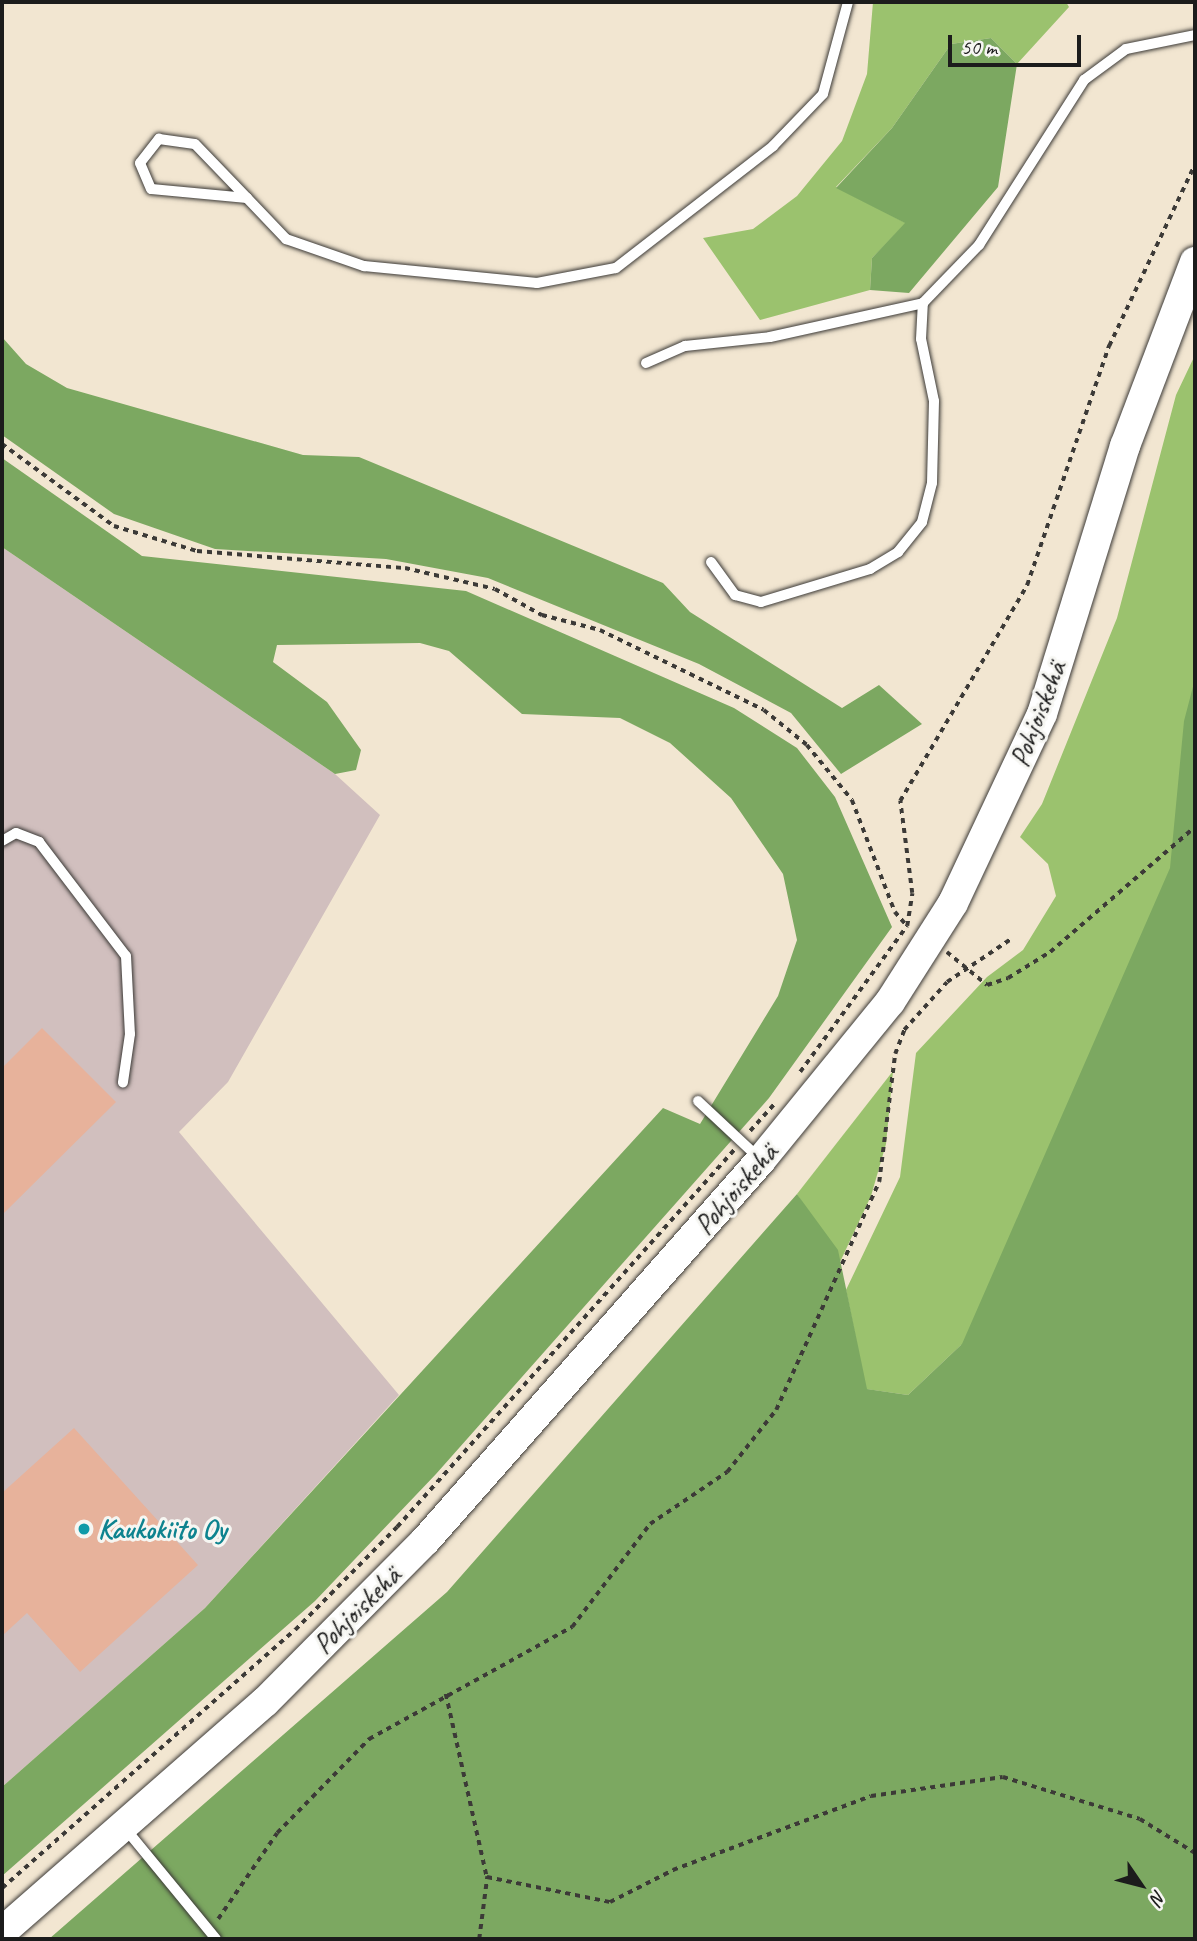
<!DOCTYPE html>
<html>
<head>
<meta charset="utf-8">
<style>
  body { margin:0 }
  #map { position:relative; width:1197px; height:1941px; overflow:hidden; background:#f2e6d1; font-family:Caveat,sans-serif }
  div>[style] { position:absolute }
  .industrial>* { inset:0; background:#d1bfbe }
  .green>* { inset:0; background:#9bc26e }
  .forest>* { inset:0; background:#7ca861 }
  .building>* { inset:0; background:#e7b29b }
  .path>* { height:3.5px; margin-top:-1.75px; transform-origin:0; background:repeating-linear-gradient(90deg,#3c3a37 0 5px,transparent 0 10px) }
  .roads { filter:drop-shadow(0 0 2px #3c3a37) drop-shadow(0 0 2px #3c3a37) }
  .service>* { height:10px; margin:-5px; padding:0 5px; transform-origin:5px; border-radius:5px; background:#fff }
  .secondary>* { height:30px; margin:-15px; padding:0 15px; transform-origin:15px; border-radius:15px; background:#fff }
  .dots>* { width:19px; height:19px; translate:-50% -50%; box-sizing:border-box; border:4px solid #f6f6f2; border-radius:50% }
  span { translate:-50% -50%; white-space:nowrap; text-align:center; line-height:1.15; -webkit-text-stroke:6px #f6f6f2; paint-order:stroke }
  .street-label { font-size:28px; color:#1c1c1c }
  .culture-label { font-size:28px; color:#0d838f; font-weight:700 }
  .left { translate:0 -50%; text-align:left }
  .frame { position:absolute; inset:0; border:4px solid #1c1c1c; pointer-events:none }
  .north { position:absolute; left:1106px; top:1850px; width:70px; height:70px; -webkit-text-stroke:5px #f6f6f2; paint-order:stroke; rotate:125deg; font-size:19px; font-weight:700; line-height:28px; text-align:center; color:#1c1c1c }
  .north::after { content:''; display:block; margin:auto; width:24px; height:32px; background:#1c1c1c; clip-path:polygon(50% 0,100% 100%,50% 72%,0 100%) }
  .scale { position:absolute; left:948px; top:35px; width:133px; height:32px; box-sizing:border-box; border:4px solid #1c1c1c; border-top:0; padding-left:9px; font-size:21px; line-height:24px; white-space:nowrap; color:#1c1c1c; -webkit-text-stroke:5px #f6f6f2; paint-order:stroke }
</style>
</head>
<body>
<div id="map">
  <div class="industrial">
    <div style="clip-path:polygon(2px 547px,335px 774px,380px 815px,228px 1082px,179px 1132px,399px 1395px,205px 1608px,2px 1787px)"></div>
  </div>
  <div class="green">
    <div style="clip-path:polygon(873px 2px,1066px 2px,1069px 7px,1017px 64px,991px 38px,951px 44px,892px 128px,836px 187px,906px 223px,872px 258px,870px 290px,760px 320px,703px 238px,753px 229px,797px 196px,842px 141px,867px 74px)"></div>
    <div style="clip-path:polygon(1195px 355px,1195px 1939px,961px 1345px,908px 1395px,866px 1389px,846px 1290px,900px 1177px,916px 1053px,987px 977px,1023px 950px,1056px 896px,1048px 864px,1020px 837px,1042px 804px,1117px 618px,1176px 395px)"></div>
    <div style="clip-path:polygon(893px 1071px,886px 1144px,871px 1196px,840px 1262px,797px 1194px)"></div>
  </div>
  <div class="forest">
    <div style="clip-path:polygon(991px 38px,1017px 64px,998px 187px,909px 293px,870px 290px,872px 258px,905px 223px,836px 188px,892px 128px,951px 44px)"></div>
    <div style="clip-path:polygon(2px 337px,26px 364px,67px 388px,303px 455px,359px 457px,663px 583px,690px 612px,842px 708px,879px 685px,922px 724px,841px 774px,791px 713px,699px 664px,488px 578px,386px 559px,215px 549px,114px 514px,2px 435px)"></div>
    <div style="clip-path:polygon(2px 458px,142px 556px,466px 591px,734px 708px,797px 748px,835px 797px,892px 927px,769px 1098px,436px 1474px,315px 1601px,2px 1876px,2px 1787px,205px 1608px,663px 1108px,700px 1124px,778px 996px,797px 940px,783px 874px,731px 798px,670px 743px,620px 718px,522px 714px,449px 651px,420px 643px,277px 645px,273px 662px,327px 702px,361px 750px,356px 770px,335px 774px,2px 547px)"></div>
    <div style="clip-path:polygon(1195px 679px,1195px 1939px,49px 1939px,447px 1592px,797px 1194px,838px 1250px,867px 1389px,908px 1395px,962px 1344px,1170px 868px,1184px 721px)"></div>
  </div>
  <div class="building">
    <div style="clip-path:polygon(42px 1028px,116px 1102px,2px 1215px,2px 1068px)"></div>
    <div style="clip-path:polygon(74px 1428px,198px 1565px,80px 1672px,27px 1613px,2px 1636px,2px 1493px)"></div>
  </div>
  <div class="path">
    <div style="left:2px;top:444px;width:139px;rotate:36.2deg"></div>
    <div style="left:114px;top:526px;width:87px;rotate:16.8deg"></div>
    <div style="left:197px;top:551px;width:209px;rotate:4.7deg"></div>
    <div style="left:405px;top:568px;width:92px;rotate:13.1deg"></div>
    <div style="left:495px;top:589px;width:54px;rotate:29deg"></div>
    <div style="left:542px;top:615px;width:60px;rotate:14.5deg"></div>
    <div style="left:600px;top:630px;width:182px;rotate:26deg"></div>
    <div style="left:764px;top:710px;width:55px;rotate:39.1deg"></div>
    <div style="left:807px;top:745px;width:71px;rotate:50.7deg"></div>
    <div style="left:852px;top:800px;width:120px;rotate:69deg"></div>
    <div style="left:895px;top:912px;width:20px;rotate:49deg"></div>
    <div style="left:947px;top:952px;width:52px;rotate:39.5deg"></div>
    <div style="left:987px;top:985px;width:22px;rotate:-18deg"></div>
    <div style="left:1008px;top:978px;width:49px;rotate:-31.8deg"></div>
    <div style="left:1050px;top:952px;width:191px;rotate:-40.8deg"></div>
    <div style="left:800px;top:1072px;width:181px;rotate:-53.8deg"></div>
    <div style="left:907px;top:926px;width:33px;rotate:-81deg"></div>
    <div style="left:912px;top:893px;width:93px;rotate:-97.4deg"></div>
    <div style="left:900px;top:801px;width:251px;rotate:-59.5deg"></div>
    <div style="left:1027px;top:585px;width:253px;rotate:-71.1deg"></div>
    <div style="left:1109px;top:346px;width:201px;rotate:-64.7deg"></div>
    <div style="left:750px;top:1131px;width:38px;rotate:-48deg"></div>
    <div style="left:446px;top:1694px;width:188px;rotate:77.4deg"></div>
    <div style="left:487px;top:1877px;width:126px;rotate:11.5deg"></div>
    <div style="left:610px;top:1902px;width:71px;rotate:-26.9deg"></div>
    <div style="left:673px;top:1870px;width:211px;rotate:-20.5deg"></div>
    <div style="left:871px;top:1796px;width:133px;rotate:-8.2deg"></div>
    <div style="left:1003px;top:1777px;width:143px;rotate:17deg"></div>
    <div style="left:1140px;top:1819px;width:65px;rotate:31.7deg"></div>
    <div style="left:2px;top:1888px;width:390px;rotate:-41.4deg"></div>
    <div style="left:295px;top:1630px;width:145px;rotate:-45.3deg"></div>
    <div style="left:397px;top:1527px;width:506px;rotate:-48.21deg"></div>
    <div style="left:218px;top:1919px;width:104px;rotate:-55.5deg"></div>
    <div style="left:277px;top:1833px;width:132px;rotate:-45.6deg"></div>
    <div style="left:369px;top:1739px;width:232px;rotate:-28.9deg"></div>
    <div style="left:572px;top:1627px;width:129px;rotate:-52.9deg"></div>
    <div style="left:650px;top:1524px;width:93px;rotate:-34deg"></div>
    <div style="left:727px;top:1472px;width:79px;rotate:-51.7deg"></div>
    <div style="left:776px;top:1410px;width:250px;rotate:-65.7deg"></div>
    <div style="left:879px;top:1182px;width:129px;rotate:-82.9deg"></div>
    <div style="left:895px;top:1054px;width:26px;rotate:-69deg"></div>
    <div style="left:904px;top:1030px;width:64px;rotate:-48.1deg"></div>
    <div style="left:947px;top:982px;width:77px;rotate:-33.9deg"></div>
    <div style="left:479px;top:1939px;width:63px;rotate:-82.6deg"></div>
  </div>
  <div class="roads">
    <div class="service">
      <div style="left:247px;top:198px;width:96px;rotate:-174.6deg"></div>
      <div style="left:151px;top:189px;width:28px;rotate:-113deg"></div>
      <div style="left:140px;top:163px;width:31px;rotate:-52deg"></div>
      <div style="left:159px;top:139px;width:36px;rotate:8deg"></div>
      <div style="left:195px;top:144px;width:75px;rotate:46.1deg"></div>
      <div style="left:247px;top:198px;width:57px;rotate:46.4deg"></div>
      <div style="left:286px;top:239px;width:83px;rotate:19.1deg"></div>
      <div style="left:364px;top:266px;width:174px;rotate:5.6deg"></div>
      <div style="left:537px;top:283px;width:80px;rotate:-10.8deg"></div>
      <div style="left:616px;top:268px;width:199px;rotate:-37.8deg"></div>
      <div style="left:773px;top:146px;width:72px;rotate:-46.1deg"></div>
      <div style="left:823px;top:94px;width:95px;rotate:-74.8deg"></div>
      <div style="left:646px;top:363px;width:43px;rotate:-23.6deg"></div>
      <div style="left:685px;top:346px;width:85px;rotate:-6deg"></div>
      <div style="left:770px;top:337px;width:157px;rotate:-12.5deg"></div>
      <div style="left:923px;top:303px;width:81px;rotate:-46deg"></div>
      <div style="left:979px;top:245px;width:196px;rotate:-57.5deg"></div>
      <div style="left:1084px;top:80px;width:52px;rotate:-36.4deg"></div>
      <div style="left:1126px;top:49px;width:70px;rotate:-11.5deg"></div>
      <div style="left:711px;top:562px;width:41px;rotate:54deg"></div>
      <div style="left:735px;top:595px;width:27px;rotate:15deg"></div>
      <div style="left:761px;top:602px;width:114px;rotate:-16.8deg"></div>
      <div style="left:870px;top:569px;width:33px;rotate:-31deg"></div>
      <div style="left:898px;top:552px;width:38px;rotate:-51deg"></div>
      <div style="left:922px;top:522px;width:40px;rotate:-75.6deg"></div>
      <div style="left:932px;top:483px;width:82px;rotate:-88.6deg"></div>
      <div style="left:934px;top:401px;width:63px;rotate:-101.8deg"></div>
      <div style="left:921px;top:339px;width:36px;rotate:-87deg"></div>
      <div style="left:2px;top:841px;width:16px;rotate:-30deg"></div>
      <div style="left:16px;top:833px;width:25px;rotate:21deg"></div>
      <div style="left:39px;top:842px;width:143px;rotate:52.7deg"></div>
      <div style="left:126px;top:956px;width:78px;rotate:87.1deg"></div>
      <div style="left:130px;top:1034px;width:49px;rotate:98.3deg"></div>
      <div style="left:698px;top:1101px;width:83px;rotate:43.1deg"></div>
      <div style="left:124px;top:1827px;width:145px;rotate:50.6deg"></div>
    </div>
    <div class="secondary">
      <div style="left:2px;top:1932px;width:349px;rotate:-41.2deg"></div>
      <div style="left:265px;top:1702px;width:227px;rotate:-45.2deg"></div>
      <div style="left:425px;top:1541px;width:508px;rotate:-48.59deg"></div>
      <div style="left:761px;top:1160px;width:204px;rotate:-50.8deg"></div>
      <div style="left:890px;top:1002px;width:117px;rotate:-57.5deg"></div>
      <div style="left:953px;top:903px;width:209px;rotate:-64.8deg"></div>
      <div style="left:1042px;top:714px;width:281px;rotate:-72.8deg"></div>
      <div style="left:1125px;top:446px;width:197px;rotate:-69.2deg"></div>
    </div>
  </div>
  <div class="dots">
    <div style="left:84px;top:1529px;background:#0f9aa8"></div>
  </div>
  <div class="street-label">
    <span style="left:1038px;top:714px;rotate:-69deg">Pohjoiskehä</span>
    <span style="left:736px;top:1189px;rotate:-49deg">Pohjoiskehä</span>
    <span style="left:357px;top:1610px;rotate:-45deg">Pohjoiskehä</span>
  </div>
  <div class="culture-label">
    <span class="left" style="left:98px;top:1529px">Kaukokiito Oy</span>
  </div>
  <div class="frame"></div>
  <div class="north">N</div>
  <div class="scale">50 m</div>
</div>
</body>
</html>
